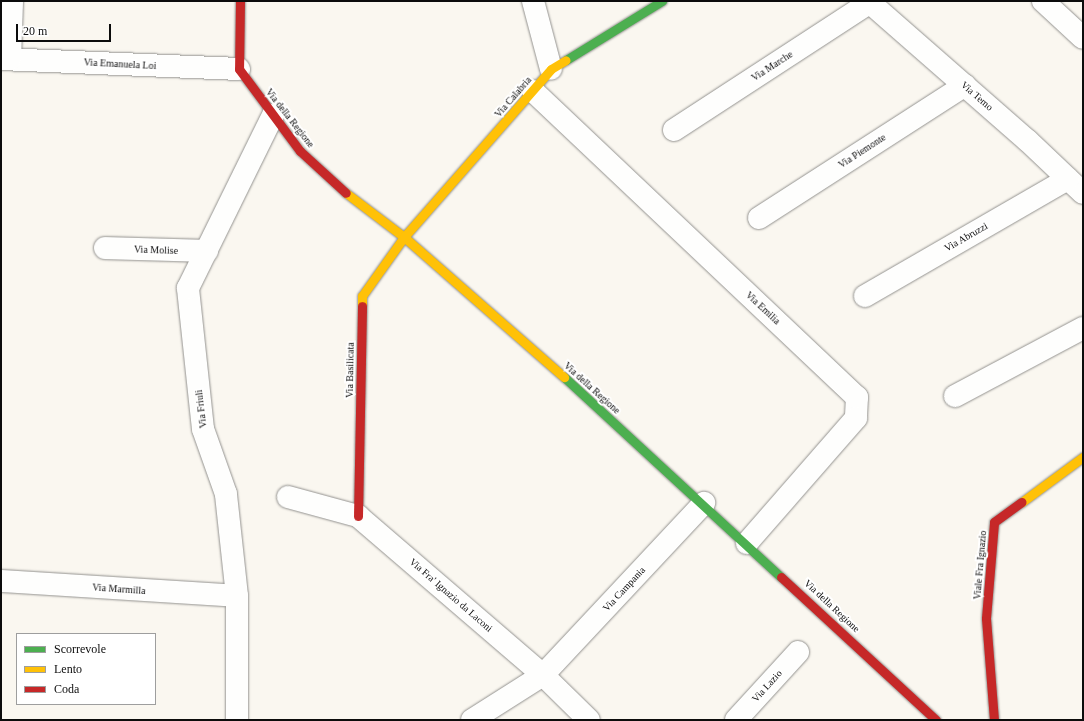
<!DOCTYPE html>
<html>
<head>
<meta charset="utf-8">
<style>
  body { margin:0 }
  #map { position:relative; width:1084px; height:721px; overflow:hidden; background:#faf7f0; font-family:Georgia,serif }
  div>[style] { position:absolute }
  .roads { filter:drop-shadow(0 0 1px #93928f) drop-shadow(0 0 1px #93928f) }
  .street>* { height:22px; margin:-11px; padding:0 11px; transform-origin:11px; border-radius:11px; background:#fefefd }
  .fast>* { height:9px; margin:-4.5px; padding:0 4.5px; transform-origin:4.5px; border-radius:4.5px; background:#4caf50 }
  .slow>* { height:9px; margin:-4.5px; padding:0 4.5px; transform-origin:4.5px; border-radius:4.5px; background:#ffc107 }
  .jam>* { height:9px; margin:-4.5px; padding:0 4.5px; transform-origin:4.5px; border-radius:4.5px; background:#c62828 }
  span { translate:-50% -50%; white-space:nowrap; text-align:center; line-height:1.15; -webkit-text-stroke:4px #fff; paint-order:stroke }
  .street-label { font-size:10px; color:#0c0c0c }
  .frame { position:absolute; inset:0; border:2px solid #0c0c0c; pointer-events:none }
  .legend { position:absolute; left:16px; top:633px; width:140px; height:72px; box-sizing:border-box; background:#fff; border:1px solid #9e9e9e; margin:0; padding:5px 7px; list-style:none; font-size:12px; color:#0c0c0c }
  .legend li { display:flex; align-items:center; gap:8px; height:20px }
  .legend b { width:20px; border:1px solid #9e9e9e }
  .scale { position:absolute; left:16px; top:24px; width:95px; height:18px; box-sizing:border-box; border:2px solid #0c0c0c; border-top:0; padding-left:5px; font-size:12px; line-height:14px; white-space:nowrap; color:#0c0c0c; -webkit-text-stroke:3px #fff; paint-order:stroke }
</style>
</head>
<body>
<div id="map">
  <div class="roads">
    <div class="street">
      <div style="left:533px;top:1px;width:70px;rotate:75.2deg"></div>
      <div style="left:868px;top:1px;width:211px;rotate:41.2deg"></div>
      <div style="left:1027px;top:140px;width:77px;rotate:43.4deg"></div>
      <div style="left:1043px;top:1px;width:54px;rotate:42.8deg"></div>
      <div style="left:1px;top:59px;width:238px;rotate:2.4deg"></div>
      <div style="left:10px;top:59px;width:58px;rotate:-88deg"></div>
      <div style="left:533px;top:91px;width:446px;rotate:43.4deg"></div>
      <div style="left:857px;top:397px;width:21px;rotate:93deg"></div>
      <div style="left:856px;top:418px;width:166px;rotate:131.1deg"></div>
      <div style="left:674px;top:130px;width:234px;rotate:-33.1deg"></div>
      <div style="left:759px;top:218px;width:245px;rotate:-32.8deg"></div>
      <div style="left:105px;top:248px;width:102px;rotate:1.7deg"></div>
      <div style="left:865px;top:296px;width:234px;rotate:-30deg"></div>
      <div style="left:955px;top:396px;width:145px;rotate:-28deg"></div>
      <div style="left:288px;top:497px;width:73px;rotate:15.2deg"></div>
      <div style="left:358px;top:516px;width:244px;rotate:40.7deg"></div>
      <div style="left:543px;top:675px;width:64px;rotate:44.4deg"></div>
      <div style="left:1px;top:581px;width:236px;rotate:3.6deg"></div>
      <div style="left:237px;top:720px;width:124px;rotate:-90deg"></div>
      <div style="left:237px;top:596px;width:103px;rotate:-96.2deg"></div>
      <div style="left:226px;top:494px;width:69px;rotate:-109.5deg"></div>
      <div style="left:203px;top:429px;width:142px;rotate:-96.1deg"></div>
      <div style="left:188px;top:288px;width:193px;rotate:-63.8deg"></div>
      <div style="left:472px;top:720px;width:84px;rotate:-32.4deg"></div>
      <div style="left:543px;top:675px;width:236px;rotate:-46.9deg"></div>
      <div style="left:736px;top:720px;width:92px;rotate:-47.6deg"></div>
    </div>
    <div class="fast">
      <div style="left:566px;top:60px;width:113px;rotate:-31.6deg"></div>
      <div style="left:564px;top:377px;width:295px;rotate:42.7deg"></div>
    </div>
    <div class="slow">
      <div style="left:346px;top:193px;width:73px;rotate:37.2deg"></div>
      <div style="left:404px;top:237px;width:213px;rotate:41.2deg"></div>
      <div style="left:362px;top:306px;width:10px;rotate:-90deg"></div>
      <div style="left:362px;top:296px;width:72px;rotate:-54.6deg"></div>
      <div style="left:404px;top:237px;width:223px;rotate:-48.8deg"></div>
      <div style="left:551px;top:69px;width:17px;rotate:-31deg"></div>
      <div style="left:1022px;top:502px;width:76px;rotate:-36.4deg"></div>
    </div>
    <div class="jam">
      <div style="left:240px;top:1px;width:68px;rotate:90.8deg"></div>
      <div style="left:239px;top:69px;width:102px;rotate:53.4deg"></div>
      <div style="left:300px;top:151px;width:62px;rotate:42.4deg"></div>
      <div style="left:358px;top:516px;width:210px;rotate:-88.9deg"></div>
      <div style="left:781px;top:577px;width:211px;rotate:42.7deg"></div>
      <div style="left:994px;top:720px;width:102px;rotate:-94.5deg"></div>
      <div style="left:986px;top:618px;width:96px;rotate:-85.2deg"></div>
      <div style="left:994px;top:522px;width:34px;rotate:-36deg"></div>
    </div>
  </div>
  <div class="street-label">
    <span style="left:120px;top:64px;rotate:3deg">Via Emanuela Loi</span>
    <span style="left:772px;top:66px;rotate:-33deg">Via Marche</span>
    <span style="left:977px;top:96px;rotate:41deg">Via Temo</span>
    <span style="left:513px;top:97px;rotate:-49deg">Via Calabria</span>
    <span style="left:290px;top:118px;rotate:52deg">Via della Regione</span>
    <span style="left:862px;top:151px;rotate:-33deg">Via Piemonte</span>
    <span style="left:966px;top:237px;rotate:-30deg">Via Abruzzi</span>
    <span style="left:156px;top:250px;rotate:2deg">Via Molise</span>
    <span style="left:763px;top:308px;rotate:43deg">Via Emilia</span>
    <span style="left:350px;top:370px;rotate:-89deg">Via Basilicata</span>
    <span style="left:592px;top:388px;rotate:42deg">Via della Regione</span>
    <span style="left:201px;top:409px;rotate:-97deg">Via Friuli</span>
    <span style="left:980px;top:565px;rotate:-85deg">Viale Fra Ignazio</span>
    <span style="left:119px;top:589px;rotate:4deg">Via Marmilla</span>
    <span style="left:624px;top:589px;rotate:-47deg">Via Campania</span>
    <span style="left:451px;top:595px;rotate:41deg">Via Fra' Ignazio da Laconi</span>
    <span style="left:832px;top:606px;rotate:43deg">Via della Regione</span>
    <span style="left:767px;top:686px;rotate:-48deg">Via Lazio</span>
  </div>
  <div class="frame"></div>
  <ul class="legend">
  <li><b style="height:5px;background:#4caf50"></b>Scorrevole</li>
  <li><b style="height:5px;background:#ffc107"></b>Lento</li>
  <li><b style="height:5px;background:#c62828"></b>Coda</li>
  </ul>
  <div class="scale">20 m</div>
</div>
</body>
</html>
